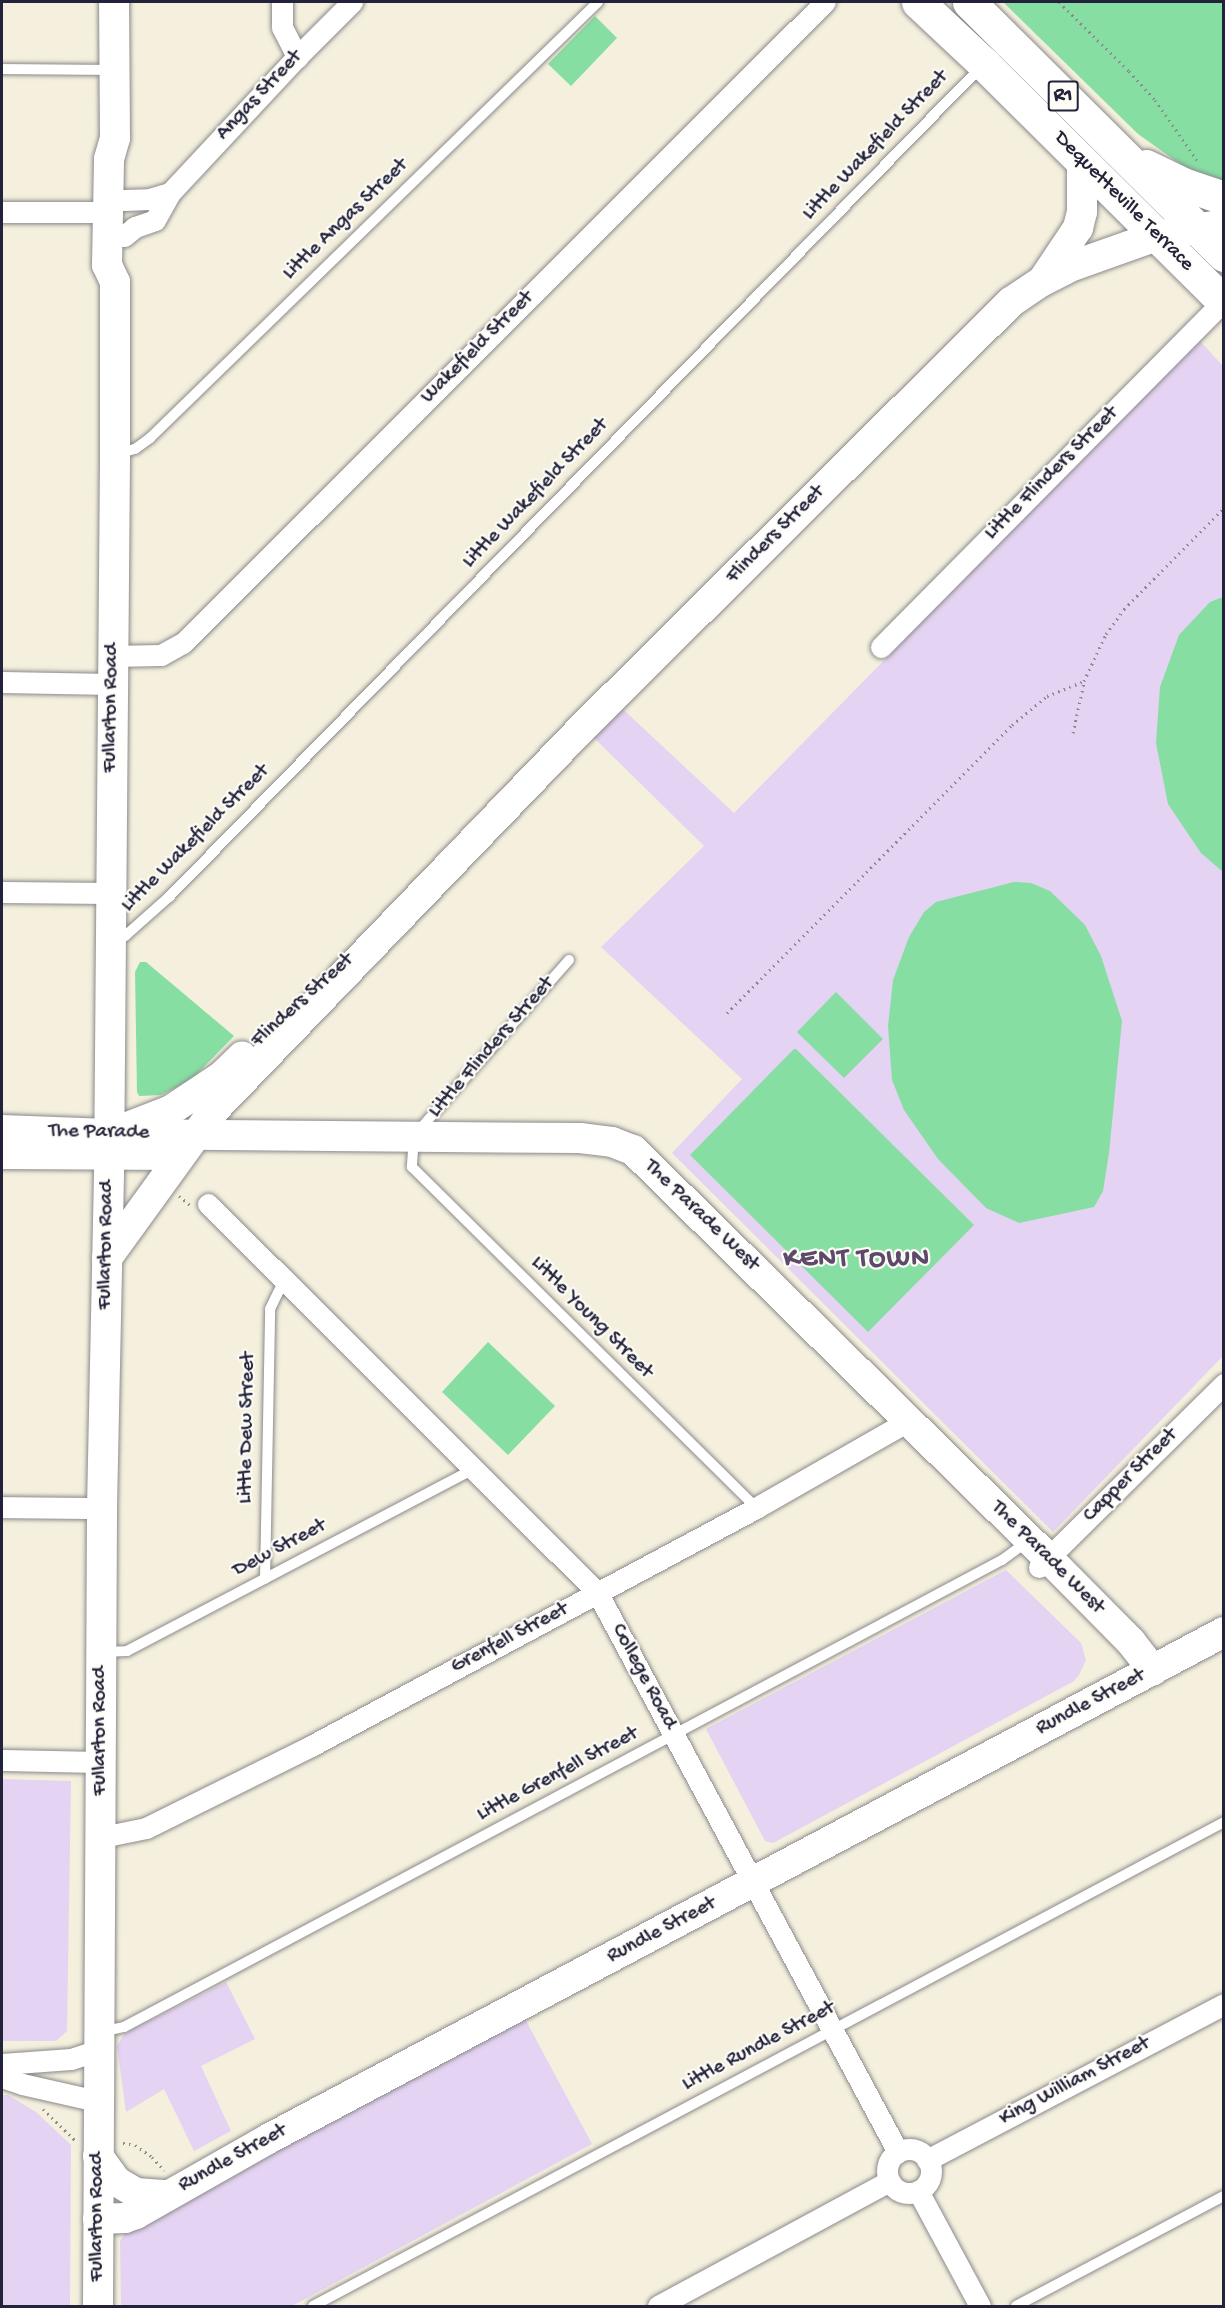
<!DOCTYPE html>
<html>
<head>
<meta charset="utf-8">
<style>
  body { margin:0 }
  #map { position:relative; width:1225px; height:2308px; overflow:hidden; background:#f4f0dd; font-family:"Gochi Hand",sans-serif }
  div>[style] { position:absolute }
  .built>* { inset:0; background:#e4d3f2 }
  .green>* { inset:0; background:#87dea2 }
  .path>* { height:3px; margin-top:-1.5px; transform-origin:0; background:repeating-linear-gradient(90deg,#8b898c 0 1.5px,transparent 0 6px) }
  .roads { filter:drop-shadow(0 0 2px #8b898c) drop-shadow(0 0 2px #8b898c) }
  .lane>* { height:10px; margin:-5px; padding:0 5px; transform-origin:5px; border-radius:5px; background:#fff }
  .street>* { height:21px; margin:-10.5px; padding:0 10.5px; transform-origin:10.5px; border-radius:10.5px; background:#fff }
  .street>.ring { margin:-10.5px; padding:0; box-sizing:content-box; background:none; border:21px solid #fff; border-radius:50% }
  .secondary>* { height:30px; margin:-15px; padding:0 15px; transform-origin:15px; border-radius:15px; background:#fff }
  .highway>* { height:33px; margin:-16.5px; padding:0 16.5px; transform-origin:16.5px; border-radius:16.5px; background:#fff }
  span { translate:-50% -50%; white-space:nowrap; text-align:center; line-height:1.15; -webkit-text-stroke:4.5px #fdfcf7; paint-order:stroke }
  .shield-label span { padding:2px 4px; background:#fdfcf7; border:2px solid; border-radius:4px; -webkit-text-stroke-width:0 }
  .shield-label { font-size:20px; color:#22223b; font-weight:700 }
  .street-label { font-size:21px; color:#22223b }
  .district-label { font-size:27px; color:#5f496a; font-weight:700; letter-spacing:1.5px }
  .frame { position:absolute; inset:0; border:3px solid #22223b; pointer-events:none }
</style>
</head>
<body>
<div id="map">
  <div class="built">
    <div style="clip-path:polygon(1199px 340px,1223px 366px,1223px 1356px,1053px 1532px,672px 1153px,742px 1079px,601px 947px,704px 846px,583px 727px,612px 699px,734px 813px)"></div>
    <div style="clip-path:polygon(1006px 1570px,1081px 1643px,1086px 1660px,1079px 1675px,1074px 1681px,773px 1843px,765px 1841px,706px 1729px)"></div>
    <div style="clip-path:polygon(2px 1779px,71px 1781px,67px 2031px,56px 2041px,2px 2041px)"></div>
    <div style="clip-path:polygon(226px 1982px,255px 2039px,201px 2066px,231px 2131px,194px 2151px,164px 2089px,126px 2112px,117px 2046px,124px 2034px)"></div>
    <div style="clip-path:polygon(523px 2015px,592px 2144px,292px 2306px,121px 2306px,120px 2241px,127px 2230px)"></div>
    <div style="clip-path:polygon(2px 2095px,8px 2095px,36px 2112px,71px 2145px,70px 2306px,2px 2306px)"></div>
  </div>
  <div class="green">
    <div style="clip-path:polygon(1003px 2px,1223px 2px,1223px 185px,1190px 171px,1138px 134px)"></div>
    <div style="clip-path:polygon(595px 16px,617px 38px,571px 86px,548px 64px)"></div>
    <div style="clip-path:polygon(1223px 597px,1223px 872px,1201px 853px,1168px 804px,1156px 743px,1160px 687px,1179px 635px,1210px 602px)"></div>
    <div style="clip-path:polygon(1014px 882px,1031px 883px,1050px 891px,1085px 925px,1101px 956px,1122px 1021px,1109px 1153px,1103px 1191px,1094px 1207px,1019px 1223px,986px 1208px,938px 1159px,904px 1110px,892px 1080px,888px 1026px,893px 980px,909px 937px,924px 912px,936px 902px)"></div>
    <div style="clip-path:polygon(140px 962px,146px 962px,234px 1036px,191px 1080px,161px 1095px,139px 1096px,137px 1092px,135px 972px)"></div>
    <div style="clip-path:polygon(836px 992px,883px 1039px,844px 1078px,797px 1032px)"></div>
    <div style="clip-path:polygon(794px 1049px,796px 1049px,974px 1225px,868px 1332px,690px 1155px)"></div>
    <div style="clip-path:polygon(488px 1342px,555px 1406px,508px 1455px,442px 1392px)"></div>
  </div>
  <div class="path">
    <div style="left:1059px;top:2px;width:98px;rotate:44.6deg"></div>
    <div style="left:1129px;top:71px;width:39px;rotate:48deg"></div>
    <div style="left:1155px;top:100px;width:73px;rotate:55deg"></div>
    <div style="left:1073px;top:733px;width:52px;rotate:-77.8deg"></div>
    <div style="left:727px;top:1013px;width:405px;rotate:-45.3deg"></div>
    <div style="left:1012px;top:725px;width:45px;rotate:-39.6deg"></div>
    <div style="left:1047px;top:696px;width:40px;rotate:-22deg"></div>
    <div style="left:1084px;top:681px;width:52px;rotate:-64.9deg"></div>
    <div style="left:1106px;top:634px;width:31px;rotate:-54deg"></div>
    <div style="left:1124px;top:609px;width:142px;rotate:-45.3deg"></div>
    <div style="left:179px;top:1196px;width:14px;rotate:39deg"></div>
    <div style="left:43px;top:2109px;width:45px;rotate:44.1deg"></div>
    <div style="left:123px;top:2143px;width:12px;rotate:9deg"></div>
    <div style="left:135px;top:2145px;width:21px;rotate:35deg"></div>
    <div style="left:152px;top:2157px;width:18px;rotate:47deg"></div>
  </div>
  <div class="roads">
    <div class="lane">
      <div style="left:2px;top:69px;width:110px;rotate:0.5deg"></div>
      <div style="left:117px;top:454px;width:19px;rotate:-16deg"></div>
      <div style="left:135px;top:449px;width:19px;rotate:-36deg"></div>
      <div style="left:150px;top:438px;width:625px;rotate:-44.22deg"></div>
      <div style="left:112px;top:936px;width:13px"></div>
      <div style="left:125px;top:936px;width:59px;rotate:-41.6deg"></div>
      <div style="left:169px;top:897px;width:1161px;rotate:-45.63deg"></div>
      <div style="left:569px;top:960px;width:235px;rotate:131.4deg"></div>
      <div style="left:414px;top:1136px;width:31px;rotate:94deg"></div>
      <div style="left:412px;top:1167px;width:484px;rotate:44.7deg"></div>
      <div style="left:265px;top:1579px;width:270px;rotate:-88.9deg"></div>
      <div style="left:270px;top:1309px;width:32px;rotate:-64deg"></div>
      <div style="left:102px;top:1652px;width:25px;rotate:-2deg"></div>
      <div style="left:127px;top:1651px;width:392px;rotate:-27.7deg"></div>
      <div style="left:100px;top:2032px;width:25px;rotate:-12deg"></div>
      <div style="left:124px;top:2027px;width:994px;rotate:-28.01deg"></div>
      <div style="left:1002px;top:1560px;width:31px;rotate:-36deg"></div>
      <div style="left:313px;top:2306px;width:1032px;rotate:-27.98deg"></div>
      <div style="left:1016px;top:2306px;width:235px;rotate:-27.9deg"></div>
    </div>
    <div class="street">
      <div style="left:282px;top:2px;width:25px;rotate:90deg"></div>
      <div style="left:282px;top:27px;width:34px;rotate:63deg"></div>
      <div style="left:124px;top:200px;width:25px;rotate:-2deg"></div>
      <div style="left:149px;top:199px;width:22px;rotate:-16deg"></div>
      <div style="left:2px;top:212px;width:106px"></div>
      <div style="left:124px;top:236px;width:14px;rotate:-39deg"></div>
      <div style="left:135px;top:227px;width:21px;rotate:-19deg"></div>
      <div style="left:155px;top:220px;width:31px;rotate:-61deg"></div>
      <div style="left:170px;top:193px;width:186px;rotate:-47deg"></div>
      <div style="left:297px;top:57px;width:78px;rotate:-45deg"></div>
      <div style="left:881px;top:647px;width:486px;rotate:-45.3deg"></div>
      <div style="left:112px;top:656px;width:49px;rotate:-1.2deg"></div>
      <div style="left:161px;top:655px;width:25px;rotate:-29deg"></div>
      <div style="left:183px;top:643px;width:907px;rotate:-44.96deg"></div>
      <div style="left:2px;top:682px;width:110px;rotate:1deg"></div>
      <div style="left:2px;top:892px;width:108px;rotate:0.5deg"></div>
      <div style="left:208px;top:1204px;width:549px;rotate:44.93deg"></div>
      <div style="left:597px;top:1592px;width:636px;rotate:61.74deg"></div>
      <div style="left:2px;top:1507px;width:100px;rotate:0.6deg"></div>
      <div style="left:1039px;top:1567px;width:260px;rotate:-44.7deg"></div>
      <div style="left:2px;top:1760px;width:99px;rotate:1.2deg"></div>
      <div style="left:102px;top:1837px;width:45px;rotate:-11.6deg"></div>
      <div style="left:146px;top:1828px;width:184px;rotate:-26.4deg"></div>
      <div style="left:311px;top:1746px;width:505px;rotate:-28.14deg"></div>
      <div style="left:756px;top:1508px;width:175px;rotate:-29.8deg"></div>
      <div style="left:2px;top:2064px;width:69px;rotate:-4.1deg"></div>
      <div style="left:71px;top:2059px;width:29px;rotate:-18deg"></div>
      <div style="left:2px;top:2077px;width:21px;rotate:19deg"></div>
      <div style="left:22px;top:2084px;width:77px;rotate:12.8deg"></div>
      <div class="ring" style="left:887px;top:2149px;width:23px;height:23px"></div>
      <div style="left:927px;top:2160px;width:335px;rotate:-27.7deg"></div>
      <div style="left:918px;top:2191px;width:131px;rotate:61.7deg"></div>
      <div style="left:658px;top:2306px;width:263px;rotate:-28.4deg"></div>
    </div>
    <div class="secondary">
      <div style="left:1043px;top:280px;width:63px;rotate:-56.1deg"></div>
      <div style="left:1078px;top:228px;width:16px;rotate:-76deg"></div>
      <div style="left:1082px;top:212px;width:51px;rotate:-90deg"></div>
      <div style="left:125px;top:1128px;width:49px;rotate:-21.4deg"></div>
      <div style="left:171px;top:1110px;width:61px;rotate:-33.7deg"></div>
      <div style="left:222px;top:1076px;width:28px;rotate:-44deg"></div>
      <div style="left:2px;top:1130px;width:106px;rotate:2.2deg"></div>
      <div style="left:108px;top:1134px;width:472px;rotate:0.5deg"></div>
      <div style="left:580px;top:1138px;width:32px;rotate:7deg"></div>
      <div style="left:612px;top:1142px;width:22px;rotate:21deg"></div>
      <div style="left:633px;top:1150px;width:582px;rotate:44.51deg"></div>
      <div style="left:1048px;top:1558px;width:118px;rotate:45.3deg"></div>
      <div style="left:1131px;top:1642px;width:36px;rotate:52deg"></div>
      <div style="left:2px;top:1154px;width:179px;rotate:0.3deg"></div>
      <div style="left:107px;top:1258px;width:184px;rotate:-54.1deg"></div>
      <div style="left:215px;top:1109px;width:530px;rotate:-46.07deg"></div>
      <div style="left:583px;top:727px;width:603px;rotate:-44.8deg"></div>
      <div style="left:1011px;top:302px;width:36px;rotate:-34deg"></div>
      <div style="left:1041px;top:282px;width:38px;rotate:-27deg"></div>
      <div style="left:1075px;top:265px;width:87px;rotate:-19.5deg"></div>
      <div style="left:1157px;top:236px;width:68px;rotate:-10.2deg"></div>
      <div style="left:98px;top:2156px;width:31px;rotate:54deg"></div>
      <div style="left:116px;top:2181px;width:23px;rotate:31deg"></div>
      <div style="left:136px;top:2193px;width:30px;rotate:4deg"></div>
      <div style="left:98px;top:2219px;width:27px;rotate:-2deg"></div>
      <div style="left:125px;top:2218px;width:12px;rotate:-20deg"></div>
      <div style="left:136px;top:2214px;width:152px;rotate:-29.6deg"></div>
      <div style="left:268px;top:2139px;width:1082px;rotate:-27.94deg"></div>
      <div style="left:98px;top:2306px;width:798px;rotate:-89.71deg"></div>
      <div style="left:102px;top:1508px;width:334px;rotate:-88.8deg"></div>
      <div style="left:109px;top:1174px;width:720px;rotate:-89.52deg"></div>
      <div style="left:115px;top:454px;width:172px;rotate:-90deg"></div>
      <div style="left:115px;top:282px;width:19px;rotate:-115deg"></div>
      <div style="left:107px;top:265px;width:106px;rotate:-88.9deg"></div>
      <div style="left:109px;top:159px;width:22px;rotate:-74deg"></div>
      <div style="left:115px;top:138px;width:136px;rotate:-90.4deg"></div>
    </div>
    <div class="highway">
      <div style="left:918px;top:2px;width:91px;rotate:43.2deg"></div>
      <div style="left:984px;top:64px;width:338px;rotate:44.8deg"></div>
      <div style="left:969px;top:2px;width:359px;rotate:44.8deg"></div>
      <div style="left:1146px;top:166px;width:41px;rotate:25.9deg"></div>
      <div style="left:1183px;top:184px;width:43px;rotate:18.9deg"></div>
    </div>
  </div>
  <div class="shield-label">
    <span style="left:1063px;top:96px">R1</span>
  </div>
  <div class="street-label">
    <span style="left:260px;top:96px;rotate:-47deg">Angas Street</span>
    <span style="left:876px;top:146px;rotate:-46deg">Little Wakefield Street</span>
    <span style="left:1123px;top:202px;rotate:45deg">Dequetteville Terrace</span>
    <span style="left:346px;top:220px;rotate:-44deg">Little Angas Street</span>
    <span style="left:478px;top:348px;rotate:-45deg">Wakefield Street</span>
    <span style="left:1052px;top:474px;rotate:-45deg">Little Flinders Street</span>
    <span style="left:536px;top:494px;rotate:-46deg">Little Wakefield Street</span>
    <span style="left:776px;top:535px;rotate:-45deg">Flinders Street</span>
    <span style="left:112px;top:708px;rotate:-89deg">Fullarton Road</span>
    <span style="left:196px;top:839px;rotate:-45deg">Little Wakefield Street</span>
    <span style="left:303px;top:1001px;rotate:-42deg">Flinders Street</span>
    <span style="left:492px;top:1048px;rotate:-49deg">Little Flinders Street</span>
    <span style="left:99px;top:1133px;rotate:1deg">The Parade</span>
    <span style="left:701px;top:1216px;rotate:44deg">The Parade West</span>
    <span style="left:107px;top:1245px;rotate:-89deg">Fullarton Road</span>
    <span style="left:591px;top:1318px;rotate:45deg">Little Young Street</span>
    <span style="left:248px;top:1428px;rotate:-89deg">Little Dew Street</span>
    <span style="left:1131px;top:1476px;rotate:-45deg">Capper Street</span>
    <span style="left:280px;top:1549px;rotate:-28deg">Dew Street</span>
    <span style="left:1047px;top:1558px;rotate:45deg">The Parade West</span>
    <span style="left:510px;top:1639px;rotate:-28deg">Grenfell Street</span>
    <span style="left:643px;top:1677px;rotate:62deg">College Road</span>
    <span style="left:1091px;top:1703px;rotate:-28deg">Rundle Street</span>
    <span style="left:101px;top:1731px;rotate:-90deg">Fullarton Road</span>
    <span style="left:558px;top:1775px;rotate:-28deg">Little Grenfell Street</span>
    <span style="left:662px;top:1931px;rotate:-28deg">Rundle Street</span>
    <span style="left:759px;top:2047px;rotate:-28deg">Little Rundle Street</span>
    <span style="left:1075px;top:2082px;rotate:-28deg">King William Street</span>
    <span style="left:233px;top:2159px;rotate:-29deg">Rundle Street</span>
    <span style="left:98px;top:2217px;rotate:-90deg">Fullarton Road</span>
  </div>
  <div class="district-label">
    <span style="left:857px;top:1261px">KENT TOWN</span>
  </div>
  <div class="frame"></div>
</div>
</body>
</html>
